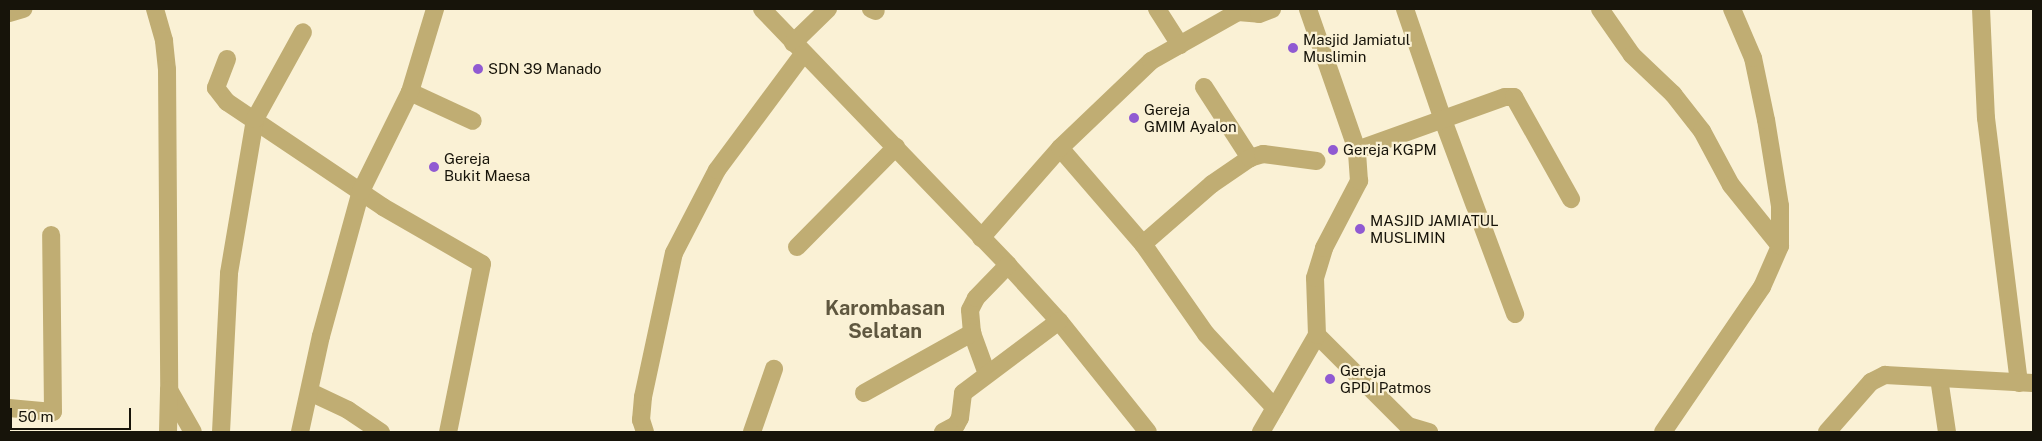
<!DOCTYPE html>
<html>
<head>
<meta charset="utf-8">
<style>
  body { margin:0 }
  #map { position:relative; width:2042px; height:441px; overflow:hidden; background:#faf1d5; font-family:"Public Sans",sans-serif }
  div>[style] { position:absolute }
  .street>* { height:18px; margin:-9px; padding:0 9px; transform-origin:9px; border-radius:9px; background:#c0ad73 }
  .dots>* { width:14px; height:14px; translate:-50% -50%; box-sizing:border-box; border:2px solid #faf1d5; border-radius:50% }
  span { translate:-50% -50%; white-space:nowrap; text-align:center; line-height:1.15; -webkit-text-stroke:4.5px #faf1d5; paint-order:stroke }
  .poi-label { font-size:15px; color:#17140a }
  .left { translate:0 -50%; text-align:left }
  .district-label { font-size:20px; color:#5f573f; font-weight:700 }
  .frame { position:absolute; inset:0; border:10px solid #17140a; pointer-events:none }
  .scale { position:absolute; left:10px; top:408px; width:121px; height:22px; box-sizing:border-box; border:2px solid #17140a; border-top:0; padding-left:6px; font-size:15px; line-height:18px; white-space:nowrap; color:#17140a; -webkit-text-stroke:4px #faf1d5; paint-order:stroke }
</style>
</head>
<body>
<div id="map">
  <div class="street">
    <div style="left:155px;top:9px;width:33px;rotate:74deg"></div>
    <div style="left:164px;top:41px;width:28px;rotate:84deg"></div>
    <div style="left:167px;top:69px;width:321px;rotate:89.6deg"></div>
    <div style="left:169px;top:390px;width:48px;rotate:60.3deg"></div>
    <div style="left:762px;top:9px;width:355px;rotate:46.1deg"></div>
    <div style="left:1008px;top:265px;width:76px;rotate:47.7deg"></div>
    <div style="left:1059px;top:321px;width:142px;rotate:51.3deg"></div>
    <div style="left:871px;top:9px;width:5px;rotate:22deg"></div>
    <div style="left:1157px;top:9px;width:43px;rotate:57.4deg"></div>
    <div style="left:1405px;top:9px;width:117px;rotate:71.1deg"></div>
    <div style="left:1443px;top:120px;width:207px;rotate:69.6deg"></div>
    <div style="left:1600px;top:9px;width:56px;rotate:55.2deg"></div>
    <div style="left:1632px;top:55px;width:57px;rotate:43.6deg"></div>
    <div style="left:1673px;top:94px;width:47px;rotate:51.9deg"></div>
    <div style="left:1702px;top:131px;width:61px;rotate:61.8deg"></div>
    <div style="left:1731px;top:185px;width:78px;rotate:51.2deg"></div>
    <div style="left:1981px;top:9px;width:109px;rotate:87.4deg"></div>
    <div style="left:1986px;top:118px;width:267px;rotate:82.9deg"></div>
    <div style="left:9px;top:13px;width:15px;rotate:-16deg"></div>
    <div style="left:793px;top:43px;width:49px;rotate:-44.2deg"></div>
    <div style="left:227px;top:59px;width:31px;rotate:111deg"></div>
    <div style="left:216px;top:88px;width:18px;rotate:52deg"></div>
    <div style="left:227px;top:102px;width:188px;rotate:33.9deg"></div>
    <div style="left:383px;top:207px;width:114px;rotate:29.9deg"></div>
    <div style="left:482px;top:264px;width:171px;rotate:101.4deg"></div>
    <div style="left:1204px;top:87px;width:85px;rotate:57.1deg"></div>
    <div style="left:410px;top:92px;width:69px;rotate:24.7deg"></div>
    <div style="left:1060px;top:148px;width:127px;rotate:49.2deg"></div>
    <div style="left:1143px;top:244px;width:110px;rotate:55deg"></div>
    <div style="left:1206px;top:334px;width:101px;rotate:47deg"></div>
    <div style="left:1357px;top:150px;width:157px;rotate:-19.7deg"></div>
    <div style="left:1505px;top:97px;width:9px"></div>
    <div style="left:1514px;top:97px;width:117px;rotate:60.8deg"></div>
    <div style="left:981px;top:238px;width:120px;rotate:-48.7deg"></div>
    <div style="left:1060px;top:148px;width:126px;rotate:-43.7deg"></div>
    <div style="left:1151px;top:61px;width:100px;rotate:-29.4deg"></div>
    <div style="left:1238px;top:12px;width:21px;rotate:5deg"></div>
    <div style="left:1259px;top:14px;width:14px;rotate:-21deg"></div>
    <div style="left:1143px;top:244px;width:91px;rotate:-41deg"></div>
    <div style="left:1212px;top:184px;width:46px;rotate:-34.4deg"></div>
    <div style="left:1250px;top:158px;width:14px;rotate:-17deg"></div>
    <div style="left:1263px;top:154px;width:54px;rotate:7.4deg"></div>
    <div style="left:797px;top:247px;width:141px;rotate:-45.3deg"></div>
    <div style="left:1317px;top:335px;width:129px;rotate:45deg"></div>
    <div style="left:1408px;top:426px;width:22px;rotate:16deg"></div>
    <div style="left:987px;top:374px;width:44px;rotate:-110.1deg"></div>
    <div style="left:972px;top:333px;width:23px;rotate:-95deg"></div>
    <div style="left:970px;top:310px;width:13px;rotate:-63deg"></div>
    <div style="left:976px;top:298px;width:46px;rotate:-45.9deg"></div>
    <div style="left:1939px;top:378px;width:55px;rotate:81.6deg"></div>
    <div style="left:310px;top:392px;width:42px;rotate:25.3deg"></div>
    <div style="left:348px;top:410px;width:40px;rotate:34deg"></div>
    <div style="left:864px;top:393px;width:124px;rotate:-29.1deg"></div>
    <div style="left:9px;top:408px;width:44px;rotate:5.2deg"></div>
    <div style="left:53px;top:412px;width:177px;rotate:-90.6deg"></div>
    <div style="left:168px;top:432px;width:42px;rotate:-88.6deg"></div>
    <div style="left:221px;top:432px;width:159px;rotate:-87.1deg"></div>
    <div style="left:229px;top:273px;width:156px;rotate:-80.4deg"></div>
    <div style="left:255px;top:119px;width:99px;rotate:-61.1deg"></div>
    <div style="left:300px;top:432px;width:98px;rotate:-77.7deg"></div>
    <div style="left:321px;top:336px;width:150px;rotate:-74.6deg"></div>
    <div style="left:361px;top:191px;width:110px;rotate:-63.7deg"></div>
    <div style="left:410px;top:92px;width:87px;rotate:-73.2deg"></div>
    <div style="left:645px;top:432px;width:13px;rotate:-108deg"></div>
    <div style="left:641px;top:420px;width:23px;rotate:-85deg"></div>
    <div style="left:643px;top:397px;width:147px;rotate:-77.9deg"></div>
    <div style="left:674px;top:253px;width:93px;rotate:-62.6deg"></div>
    <div style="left:717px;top:170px;width:144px;rotate:-53.4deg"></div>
    <div style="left:752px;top:432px;width:67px;rotate:-70.8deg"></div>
    <div style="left:943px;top:432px;width:15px;rotate:-28deg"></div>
    <div style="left:956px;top:425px;width:8px;rotate:-60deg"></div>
    <div style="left:960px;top:418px;width:25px;rotate:-83deg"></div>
    <div style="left:963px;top:393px;width:120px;rotate:-36.9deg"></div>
    <div style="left:1261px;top:432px;width:112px;rotate:-60deg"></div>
    <div style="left:1317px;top:335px;width:57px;rotate:-92deg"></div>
    <div style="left:1315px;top:278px;width:31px;rotate:-73deg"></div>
    <div style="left:1324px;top:248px;width:76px;rotate:-62.4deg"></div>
    <div style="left:1359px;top:181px;width:31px;rotate:-94deg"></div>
    <div style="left:1357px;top:150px;width:149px;rotate:-109.2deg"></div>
    <div style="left:1663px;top:432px;width:176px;rotate:-55.7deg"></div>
    <div style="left:1762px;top:287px;width:45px;rotate:-66.3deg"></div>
    <div style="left:1780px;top:246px;width:40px;rotate:-90deg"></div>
    <div style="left:1780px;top:206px;width:87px;rotate:-99.2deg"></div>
    <div style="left:1766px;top:120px;width:63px;rotate:-101.8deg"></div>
    <div style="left:1753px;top:58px;width:53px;rotate:-113.2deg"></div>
    <div style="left:1827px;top:432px;width:67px;rotate:-48.7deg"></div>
    <div style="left:1871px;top:382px;width:16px;rotate:-27deg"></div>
    <div style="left:1885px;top:375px;width:148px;rotate:3.1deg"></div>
  </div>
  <div class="dots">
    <div style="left:1293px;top:48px;background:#905ad2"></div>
    <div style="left:478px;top:69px;background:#905ad2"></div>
    <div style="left:1134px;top:118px;background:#905ad2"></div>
    <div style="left:1333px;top:150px;background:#905ad2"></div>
    <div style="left:434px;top:167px;background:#905ad2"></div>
    <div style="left:1360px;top:229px;background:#905ad2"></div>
    <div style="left:1330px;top:379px;background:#905ad2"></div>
  </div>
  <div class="poi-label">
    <span class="left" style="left:1303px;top:48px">Masjid Jamiatul<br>Muslimin</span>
    <span class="left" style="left:488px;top:69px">SDN 39 Manado</span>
    <span class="left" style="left:1144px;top:118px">Gereja<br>GMIM Ayalon</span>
    <span class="left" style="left:1343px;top:150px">Gereja KGPM</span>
    <span class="left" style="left:444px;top:167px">Gereja<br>Bukit Maesa</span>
    <span class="left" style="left:1370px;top:229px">MASJID JAMIATUL<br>MUSLIMIN</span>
    <span class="left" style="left:1340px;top:379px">Gereja<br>GPDI Patmos</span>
  </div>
  <div class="district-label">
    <span style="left:885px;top:320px">Karombasan<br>Selatan</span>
  </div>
  <div class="frame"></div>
  <div class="scale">50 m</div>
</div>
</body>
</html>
